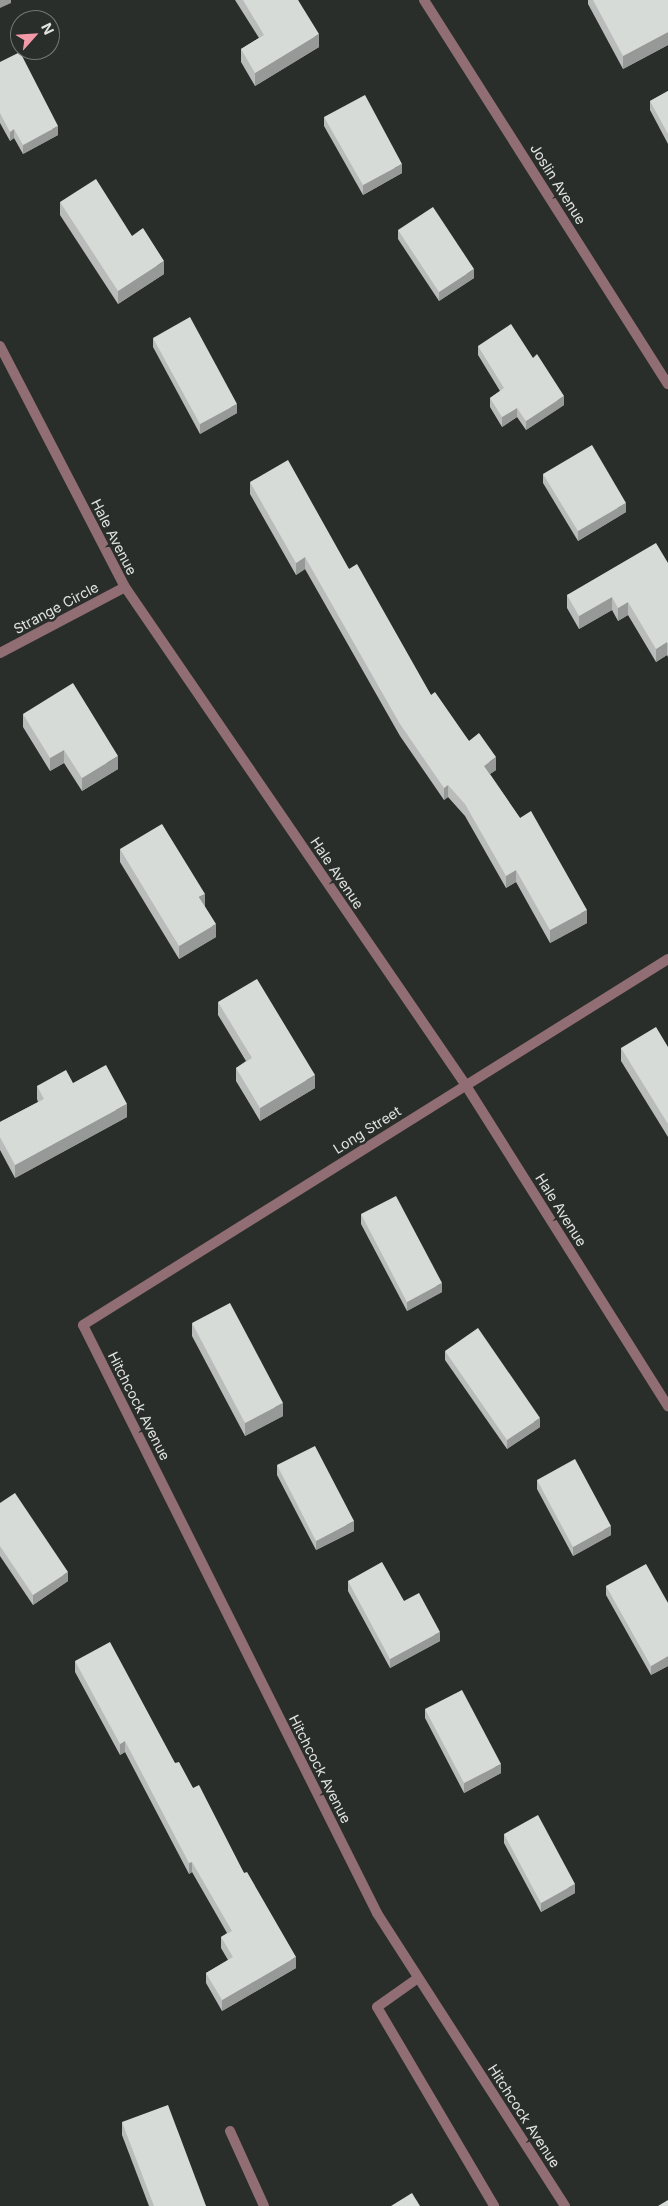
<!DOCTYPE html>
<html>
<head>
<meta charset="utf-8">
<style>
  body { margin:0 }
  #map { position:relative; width:668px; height:2206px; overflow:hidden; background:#2a2e2b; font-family:Inter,sans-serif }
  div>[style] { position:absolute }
  .service>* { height:10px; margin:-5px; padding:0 5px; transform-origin:5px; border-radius:5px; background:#916e73 }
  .minor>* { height:10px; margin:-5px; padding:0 5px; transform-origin:5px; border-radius:5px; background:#916e73 }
  .wall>* { inset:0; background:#b9bcba }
  .shaded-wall>* { inset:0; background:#969997 }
  .building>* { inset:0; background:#d7dbd8 }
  span { translate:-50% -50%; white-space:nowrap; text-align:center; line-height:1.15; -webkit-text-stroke:5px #2a2e2b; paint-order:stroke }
  .street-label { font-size:14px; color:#e0e3e1 }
  .north { position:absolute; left:10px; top:10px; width:50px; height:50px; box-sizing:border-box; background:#2a2e2b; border:1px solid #737674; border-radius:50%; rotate:64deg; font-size:14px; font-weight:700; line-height:20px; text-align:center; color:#e0e3e1 }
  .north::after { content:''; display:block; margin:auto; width:18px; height:22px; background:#f39aa8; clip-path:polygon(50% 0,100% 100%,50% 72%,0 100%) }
</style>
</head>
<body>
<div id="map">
  <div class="service">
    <div style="left:418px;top:1978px;width:50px;rotate:144.7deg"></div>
    <div style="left:377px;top:2007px;width:231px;rotate:59.5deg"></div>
    <div style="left:230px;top:2131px;width:82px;rotate:65.6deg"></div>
  </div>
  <div class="minor">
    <div style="left:424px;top:0;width:455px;rotate:57.6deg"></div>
    <div style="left:0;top:346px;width:271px;rotate:62.6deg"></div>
    <div style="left:125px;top:587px;width:602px;rotate:55.62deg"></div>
    <div style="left:465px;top:1084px;width:381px;rotate:57.8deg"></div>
    <div style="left:0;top:653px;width:141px;rotate:-27.8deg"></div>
    <div style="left:565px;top:2206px;width:348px;rotate:-122.7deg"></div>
    <div style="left:377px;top:1913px;width:657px;rotate:-116.57deg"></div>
    <div style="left:83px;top:1325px;width:690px;rotate:-32.03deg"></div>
  </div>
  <div class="wall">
    <div style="clip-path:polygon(235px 0,298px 0,319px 47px,255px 86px,241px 62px,241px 49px,259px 38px)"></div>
    <div style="clip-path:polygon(588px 0,668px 0,668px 45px,623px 69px,588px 4px)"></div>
    <div style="clip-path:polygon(0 62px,58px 135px,23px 154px,14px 138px,10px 141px,0 123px)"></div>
    <div style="clip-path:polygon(668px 91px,668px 144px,650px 110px,650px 101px)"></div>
    <div style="clip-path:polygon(324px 117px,402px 173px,363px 195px,324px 126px)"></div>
    <div style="clip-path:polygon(60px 202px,132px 236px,164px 274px,118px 304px,60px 215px)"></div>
    <div style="clip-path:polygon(398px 230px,474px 278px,439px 301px,398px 239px)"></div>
    <div style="clip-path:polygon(153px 338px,237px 413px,200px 434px,153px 347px)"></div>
    <div style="clip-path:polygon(478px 346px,564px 405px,526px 430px,517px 417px,502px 427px,490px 407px,490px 398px,500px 391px,478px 355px)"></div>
    <div style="clip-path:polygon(543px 474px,626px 512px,578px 541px,543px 483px)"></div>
    <div style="clip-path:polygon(250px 482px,349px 569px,431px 695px,469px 741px,496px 770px,490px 774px,520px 818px,587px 923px,550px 943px,516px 882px,506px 888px,465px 816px,448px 797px,444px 800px,400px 736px,305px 569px,296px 575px,250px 494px)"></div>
    <div style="clip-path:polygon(668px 563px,668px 657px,667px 655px,656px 662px,628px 615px,618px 621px,612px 610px,579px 629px,567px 608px,567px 595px)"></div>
    <div style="clip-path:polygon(23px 714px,118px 769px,82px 791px,64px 763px,50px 771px,23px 727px)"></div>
    <div style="clip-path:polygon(120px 849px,205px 907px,216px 937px,179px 959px,120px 862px)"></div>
    <div style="clip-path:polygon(218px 1002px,315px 1088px,260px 1121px,236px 1081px,236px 1068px,246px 1061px,218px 1015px)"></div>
    <div style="clip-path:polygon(668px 1047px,668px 1137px,621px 1061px,621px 1048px)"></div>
    <div style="clip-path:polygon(73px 1083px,127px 1117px,15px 1178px,0 1150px,0 1122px,38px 1102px,37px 1099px,37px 1086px)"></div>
    <div style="clip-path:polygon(361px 1214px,442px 1292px,407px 1311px,361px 1224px)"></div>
    <div style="clip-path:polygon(192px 1323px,283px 1416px,245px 1436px,192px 1336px)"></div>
    <div style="clip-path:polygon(445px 1351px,540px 1427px,507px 1449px,445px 1360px)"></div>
    <div style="clip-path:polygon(277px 1465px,354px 1531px,316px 1550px,277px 1475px)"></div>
    <div style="clip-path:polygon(537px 1480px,611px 1535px,573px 1556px,537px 1489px)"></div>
    <div style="clip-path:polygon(0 1503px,68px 1581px,33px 1605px,0 1556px)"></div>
    <div style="clip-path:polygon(348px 1581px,404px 1601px,440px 1641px,390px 1668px,348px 1591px)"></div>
    <div style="clip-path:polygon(606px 1586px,668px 1603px,668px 1666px,651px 1675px,606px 1595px)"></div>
    <div style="clip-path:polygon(75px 1661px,175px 1763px,193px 1788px,244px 1873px,296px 1968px,222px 2011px,206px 1983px,206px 1973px,228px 1960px,221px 1948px,221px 1937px,227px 1933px,192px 1872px,189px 1874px,125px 1752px,120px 1755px,75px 1672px)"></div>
    <div style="clip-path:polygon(425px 1709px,501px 1773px,464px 1793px,425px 1718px)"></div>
    <div style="clip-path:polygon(504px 1834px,575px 1893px,541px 1912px,504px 1843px)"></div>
    <div style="clip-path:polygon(122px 2122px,206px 2206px,149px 2206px,122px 2135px)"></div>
  </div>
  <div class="shaded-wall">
    <div style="clip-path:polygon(0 0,11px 0,11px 3px,0 8px)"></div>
    <div style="clip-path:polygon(668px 32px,668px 45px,623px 69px,623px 56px)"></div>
    <div style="clip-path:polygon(319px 34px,319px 47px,255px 86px,255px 73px)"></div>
    <div style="clip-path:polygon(58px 126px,58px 135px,23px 154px,23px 145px)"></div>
    <div style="clip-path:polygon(14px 129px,14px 138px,10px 141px,10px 132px)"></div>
    <div style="clip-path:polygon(402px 164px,402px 173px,363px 195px,363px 185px)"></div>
    <div style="clip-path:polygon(164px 261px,164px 274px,118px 304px,118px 291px)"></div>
    <div style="clip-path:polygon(474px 269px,474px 278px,439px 301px,439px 292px)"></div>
    <div style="clip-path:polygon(564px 396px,564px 405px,526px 430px,526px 421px)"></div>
    <div style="clip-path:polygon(237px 404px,237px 413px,200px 434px,200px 424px)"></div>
    <div style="clip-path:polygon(517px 408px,517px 417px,502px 427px,502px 417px)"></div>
    <div style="clip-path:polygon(626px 503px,626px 512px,578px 541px,578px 531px)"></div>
    <div style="clip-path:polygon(305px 557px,305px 569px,296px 575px,296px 563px)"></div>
    <div style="clip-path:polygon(612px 597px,612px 610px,579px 629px,579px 616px)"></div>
    <div style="clip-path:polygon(628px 602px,628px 615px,618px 621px,618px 608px)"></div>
    <div style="clip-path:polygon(667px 642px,667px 655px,656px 662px,656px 649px)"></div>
    <div style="clip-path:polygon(64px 750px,64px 763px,50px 771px,50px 758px)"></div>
    <div style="clip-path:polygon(118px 756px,118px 769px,82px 791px,82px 778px)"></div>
    <div style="clip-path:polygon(496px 757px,496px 770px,484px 778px,484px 766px)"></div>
    <div style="clip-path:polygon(448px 785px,448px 797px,444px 800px,444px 788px)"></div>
    <div style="clip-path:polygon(516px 870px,516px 882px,506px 888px,506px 876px)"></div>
    <div style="clip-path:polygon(205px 894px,205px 907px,199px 897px)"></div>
    <div style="clip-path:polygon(587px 910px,587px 923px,550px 943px,550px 930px)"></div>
    <div style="clip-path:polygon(216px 924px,216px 937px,179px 959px,179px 946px)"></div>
    <div style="clip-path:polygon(315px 1075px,315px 1088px,260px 1121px,260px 1108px)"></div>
    <div style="clip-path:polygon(127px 1104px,127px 1117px,15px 1178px,15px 1165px)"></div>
    <div style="clip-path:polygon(442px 1283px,442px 1292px,407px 1311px,407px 1302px)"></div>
    <div style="clip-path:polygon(283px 1403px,283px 1416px,245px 1436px,245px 1423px)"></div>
    <div style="clip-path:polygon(540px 1418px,540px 1427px,507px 1449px,507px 1440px)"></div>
    <div style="clip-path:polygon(354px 1521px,354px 1531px,316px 1550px,316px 1541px)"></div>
    <div style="clip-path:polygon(611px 1526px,611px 1535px,573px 1556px,573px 1547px)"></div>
    <div style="clip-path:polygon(68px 1572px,68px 1581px,33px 1605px,33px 1595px)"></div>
    <div style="clip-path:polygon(440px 1632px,440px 1641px,390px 1668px,390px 1659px)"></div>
    <div style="clip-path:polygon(668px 1656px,668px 1666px,651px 1675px,651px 1666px)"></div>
    <div style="clip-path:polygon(125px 1741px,125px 1752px,120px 1755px,120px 1744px)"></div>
    <div style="clip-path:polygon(501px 1764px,501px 1773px,464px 1793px,464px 1783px)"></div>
    <div style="clip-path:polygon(192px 1862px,192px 1872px,189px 1874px,189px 1863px)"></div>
    <div style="clip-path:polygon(575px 1884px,575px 1893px,541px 1912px,541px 1903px)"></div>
    <div style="clip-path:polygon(296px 1957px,296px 1968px,222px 2011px,222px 2000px)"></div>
  </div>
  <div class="building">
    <div style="clip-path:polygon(243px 0,298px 0,319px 34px,255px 73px,241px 49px,264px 35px)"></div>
    <div style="clip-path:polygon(593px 0,668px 0,668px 32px,623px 56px)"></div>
    <div style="clip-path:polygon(20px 52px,58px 126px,23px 145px,14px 129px,10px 132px,0 113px,0 62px)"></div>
    <div style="clip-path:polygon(668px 91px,668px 134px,650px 101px)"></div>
    <div style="clip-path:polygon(365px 95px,402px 164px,363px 185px,324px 117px)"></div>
    <div style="clip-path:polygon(96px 179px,132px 236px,143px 228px,164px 261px,118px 291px,60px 202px)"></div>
    <div style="clip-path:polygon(433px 207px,474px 269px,439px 292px,398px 230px)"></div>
    <div style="clip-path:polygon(190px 317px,237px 404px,200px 424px,153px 338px)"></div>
    <div style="clip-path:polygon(511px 324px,533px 358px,537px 354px,564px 396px,526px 421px,517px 408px,502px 417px,490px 398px,504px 388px,478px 346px)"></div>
    <div style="clip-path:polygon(592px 445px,626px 503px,578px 531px,543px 474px)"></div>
    <div style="clip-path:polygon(288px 460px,349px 569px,357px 564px,431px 695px,435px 692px,469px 741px,479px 733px,496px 757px,484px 766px,520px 818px,531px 811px,587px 910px,550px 930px,516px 870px,506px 876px,465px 804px,448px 785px,444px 788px,400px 724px,305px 557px,296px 563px,250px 482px)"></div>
    <div style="clip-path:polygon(656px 543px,668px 563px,668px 644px,667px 642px,656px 649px,628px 602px,618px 608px,612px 597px,579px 616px,567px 595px)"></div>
    <div style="clip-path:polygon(73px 683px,118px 756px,82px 778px,64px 750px,50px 758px,23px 714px)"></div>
    <div style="clip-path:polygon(162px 824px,205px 894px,199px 897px,216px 924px,179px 946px,120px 849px)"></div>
    <div style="clip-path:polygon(257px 979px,315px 1075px,260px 1108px,236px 1068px,252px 1058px,218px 1002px)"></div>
    <div style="clip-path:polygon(656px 1027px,668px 1047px,668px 1124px,621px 1048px)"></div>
    <div style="clip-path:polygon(106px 1065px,127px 1104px,15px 1165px,0 1137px,0 1122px,44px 1099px,37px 1086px,66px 1070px,73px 1083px)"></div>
    <div style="clip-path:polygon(396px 1196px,442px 1283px,407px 1302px,361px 1214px)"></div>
    <div style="clip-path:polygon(230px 1303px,283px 1403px,245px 1423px,192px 1323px)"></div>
    <div style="clip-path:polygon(478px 1328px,540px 1418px,507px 1440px,445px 1351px)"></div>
    <div style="clip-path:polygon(315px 1446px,354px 1521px,316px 1541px,277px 1465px)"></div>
    <div style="clip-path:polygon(575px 1459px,611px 1526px,573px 1547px,537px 1480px)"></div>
    <div style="clip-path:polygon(15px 1493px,68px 1572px,33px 1595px,0 1546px,0 1503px)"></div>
    <div style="clip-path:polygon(382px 1562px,404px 1601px,419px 1593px,440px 1632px,390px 1659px,348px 1581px)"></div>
    <div style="clip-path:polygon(646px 1564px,668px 1603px,668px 1656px,651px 1666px,606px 1586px)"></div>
    <div style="clip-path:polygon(110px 1642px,175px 1763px,179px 1762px,193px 1788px,199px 1785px,244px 1873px,247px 1872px,296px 1957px,222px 2000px,206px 1973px,233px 1957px,221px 1937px,232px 1931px,192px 1862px,189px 1863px,125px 1741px,120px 1744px,75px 1661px)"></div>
    <div style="clip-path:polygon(462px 1690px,501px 1764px,464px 1783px,425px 1709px)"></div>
    <div style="clip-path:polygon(538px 1815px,575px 1884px,541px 1903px,504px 1834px)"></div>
    <div style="clip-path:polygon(168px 2105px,206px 2206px,154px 2206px,122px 2122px)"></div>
    <div style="clip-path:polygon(412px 2193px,420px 2206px,391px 2206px)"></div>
    <div style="clip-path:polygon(668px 2200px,668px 2206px,658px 2206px)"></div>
  </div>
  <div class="street-label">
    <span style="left:558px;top:184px;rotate:58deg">Joslin Avenue</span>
    <span style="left:114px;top:537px;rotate:63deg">Hale Avenue</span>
    <span style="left:56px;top:608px;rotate:-28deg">Strange Circle</span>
    <span style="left:337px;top:873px;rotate:56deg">Hale Avenue</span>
    <span style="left:367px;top:1130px;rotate:-32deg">Long Street</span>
    <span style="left:561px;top:1210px;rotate:58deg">Hale Avenue</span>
    <span style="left:139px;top:1406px;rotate:63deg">Hitchcock Avenue</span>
    <span style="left:320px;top:1769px;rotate:63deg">Hitchcock Avenue</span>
    <span style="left:524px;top:2116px;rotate:57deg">Hitchcock Avenue</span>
  </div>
  <div class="north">N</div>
</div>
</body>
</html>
